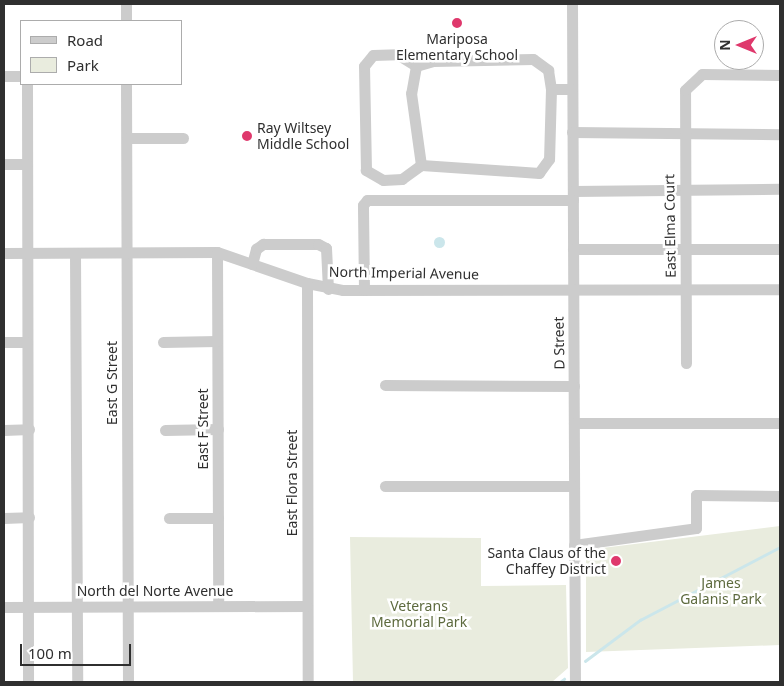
<!DOCTYPE html>
<html>
<head>
<meta charset="utf-8">
<style>
  body { margin:0 }
  #map { position:relative; width:784px; height:686px; overflow:hidden; background:#fff; font-family:"Noto Sans",sans-serif }
  div>[style] { position:absolute }
  .green>* { inset:0; background:#e9ecde }
  .water>* { inset:0; background:#cbe6eb }
  .round { border-radius:50% }
  .stream>* { height:2.5px; margin:-1.25px; padding:0 1.25px; transform-origin:1.25px; border-radius:1.25px; background:#cbe6eb }
  .minor>* { height:11px; margin:-5.5px; padding:0 5.5px; transform-origin:5.5px; border-radius:5.5px; background:#ccc }
  .dots>* { width:14px; height:14px; translate:-50% -50%; box-sizing:border-box; border:2px solid #fff; border-radius:50% }
  span { translate:-50% -50%; white-space:nowrap; text-align:center; line-height:1.15; -webkit-text-stroke:5px #fff; paint-order:stroke }
  .poi-label { font-size:14px; color:#2f2f2f }
  .left { translate:0 -50%; text-align:left }
  .right { translate:-100% -50%; text-align:right }
  .street-label { font-size:14px; color:#2f2f2f }
  .park-label { font-size:14px; color:#5d6a3e }
  .frame { position:absolute; inset:0; border:5px solid #2f2f2f; pointer-events:none }
  .legend { position:absolute; left:20px; top:20px; width:162px; height:65px; box-sizing:border-box; background:#fff; border:1px solid #acacac; margin:0; padding:6px 9px; list-style:none; font-size:15px; color:#2f2f2f }
  .legend li { display:flex; align-items:center; gap:10px; height:25px }
  .legend b { width:25px; border:1px solid #acacac }
  .north { position:absolute; left:714px; top:20px; width:50px; height:50px; box-sizing:border-box; background:#fff; border:1px solid #acacac; border-radius:50%; rotate:270deg; font-size:14px; font-weight:700; line-height:20px; text-align:center; color:#2f2f2f }
  .north::after { content:''; display:block; margin:auto; width:18px; height:22px; background:#df386c; clip-path:polygon(50% 0,100% 100%,50% 72%,0 100%) }
  .scale { position:absolute; left:20px; top:644px; width:111px; height:22px; box-sizing:border-box; border:2px solid #2f2f2f; border-top:0; padding-left:6px; font-size:15px; line-height:18px; white-space:nowrap; color:#2f2f2f; -webkit-text-stroke:4px #fff; paint-order:stroke }
</style>
</head>
<body>
<div id="map">
  <div class="green">
    <div style="clip-path:polygon(780px 526px,780px 645px,586px 652px,586px 550px)"></div>
    <div style="clip-path:polygon(350px 537px,481px 538px,481px 586px,566px 585px,568px 668px,552px 682px,353px 682px)"></div>
  </div>
  <div class="water">
    <div class="round" style="left:433.5px;top:236.5px;width:11px;height:11px"></div>
  </div>
  <div class="stream">
    <div style="left:585px;top:661px;width:69px;rotate:-36.7deg"></div>
    <div style="left:640px;top:620px;width:158px;rotate:-27.5deg"></div>
    <div style="left:560px;top:682px;width:5px;rotate:-37deg"></div>
  </div>
  <div class="minor">
    <div style="left:126px;top:4px;width:17px;rotate:90deg"></div>
    <div style="left:572px;top:4px;width:678px;rotate:89.75deg"></div>
    <div style="left:416px;top:66px;width:27px;rotate:100deg"></div>
    <div style="left:411px;top:93px;width:73px;rotate:82.1deg"></div>
    <div style="left:4px;top:76px;width:17px"></div>
    <div style="left:27px;top:84px;width:598px;rotate:89.9deg"></div>
    <div style="left:126px;top:84px;width:598px;rotate:89.81deg"></div>
    <div style="left:551px;top:89px;width:70px;rotate:91.6deg"></div>
    <div style="left:549px;top:159px;width:17px;rotate:126deg"></div>
    <div style="left:539px;top:173px;width:118px;rotate:-176.1deg"></div>
    <div style="left:421px;top:165px;width:24px;rotate:144deg"></div>
    <div style="left:402px;top:179px;width:19px;rotate:177deg"></div>
    <div style="left:383px;top:180px;width:20px;rotate:-150deg"></div>
    <div style="left:366px;top:170px;width:104px;rotate:-91.1deg"></div>
    <div style="left:364px;top:66px;width:14px;rotate:-51deg"></div>
    <div style="left:373px;top:55px;width:24px;rotate:-2deg"></div>
    <div style="left:397px;top:54px;width:22px;rotate:32deg"></div>
    <div style="left:416px;top:66px;width:18px;rotate:-16deg"></div>
    <div style="left:433px;top:61px;width:100px;rotate:-1.1deg"></div>
    <div style="left:533px;top:59px;width:19px;rotate:36deg"></div>
    <div style="left:548px;top:70px;width:19px;rotate:81deg"></div>
    <div style="left:551px;top:89px;width:21px"></div>
    <div style="left:572px;top:132px;width:208px;rotate:0.6deg"></div>
    <div style="left:127px;top:138px;width:56px"></div>
    <div style="left:4px;top:164px;width:23px"></div>
    <div style="left:573px;top:191px;width:207px;rotate:-0.6deg"></div>
    <div style="left:573px;top:249px;width:207px"></div>
    <div style="left:217px;top:252px;width:353px;rotate:89.8deg"></div>
    <div style="left:4px;top:253px;width:213px;rotate:-0.3deg"></div>
    <div style="left:217px;top:252px;width:95px;rotate:19deg"></div>
    <div style="left:307px;top:283px;width:37px;rotate:11deg"></div>
    <div style="left:343px;top:290px;width:437px;rotate:-0.1deg"></div>
    <div style="left:75px;top:253px;width:429px;rotate:89.7deg"></div>
    <div style="left:252px;top:264px;width:16px;rotate:-75deg"></div>
    <div style="left:256px;top:249px;width:9px;rotate:-36deg"></div>
    <div style="left:263px;top:244px;width:55px"></div>
    <div style="left:318px;top:244px;width:9px;rotate:27deg"></div>
    <div style="left:326px;top:248px;width:41px;rotate:87.2deg"></div>
    <div style="left:307px;top:283px;width:399px;rotate:89.9deg"></div>
    <div style="left:364px;top:290px;width:85px;rotate:-90.7deg"></div>
    <div style="left:363px;top:205px;width:6px;rotate:-51deg"></div>
    <div style="left:367px;top:200px;width:206px"></div>
    <div style="left:4px;top:342px;width:23px"></div>
    <div style="left:163px;top:342px;width:54px;rotate:-1.1deg"></div>
    <div style="left:686px;top:363px;width:273px;rotate:-90.2deg"></div>
    <div style="left:685px;top:90px;width:23px;rotate:-43deg"></div>
    <div style="left:702px;top:74px;width:78px;rotate:0.7deg"></div>
    <div style="left:385px;top:385px;width:189px;rotate:0.3deg"></div>
    <div style="left:574px;top:423px;width:206px"></div>
    <div style="left:4px;top:430px;width:25px;rotate:-2deg"></div>
    <div style="left:165px;top:430px;width:53px;rotate:-1.1deg"></div>
    <div style="left:385px;top:486px;width:189px"></div>
    <div style="left:4px;top:518px;width:25px;rotate:-2deg"></div>
    <div style="left:169px;top:518px;width:49px"></div>
    <div style="left:574px;top:545px;width:123px;rotate:-7.9deg"></div>
    <div style="left:696px;top:528px;width:33px;rotate:-90deg"></div>
    <div style="left:696px;top:495px;width:84px;rotate:0.7deg"></div>
    <div style="left:4px;top:607px;width:303px;rotate:-0.2deg"></div>
  </div>
  <div class="dots">
    <div style="left:457px;top:23px;background:#df386c"></div>
    <div style="left:247px;top:136px;background:#df386c"></div>
    <div style="left:616px;top:561px;background:#df386c"></div>
  </div>
  <div class="poi-label">
    <span style="left:457px;top:47px">Mariposa<br>Elementary School</span>
    <span class="left" style="left:257px;top:136px">Ray Wiltsey<br>Middle School</span>
    <span class="right" style="left:606px;top:561px">Santa Claus of the<br>Chaffey District</span>
  </div>
  <div class="street-label">
    <span style="left:670px;top:226px;rotate:-91deg">East Elma Court</span>
    <span style="left:404px;top:273px;rotate:1deg">North Imperial Avenue</span>
    <span style="left:559px;top:343px;rotate:-91deg">D Street</span>
    <span style="left:112px;top:383px;rotate:-90deg">East G Street</span>
    <span style="left:203px;top:429px;rotate:-90deg">East F Street</span>
    <span style="left:292px;top:483px;rotate:-90deg">East Flora Street</span>
    <span style="left:155px;top:591px">North del Norte Avenue</span>
  </div>
  <div class="park-label">
    <span style="left:721px;top:591px">James<br>Galanis Park</span>
    <span style="left:419px;top:614px">Veterans<br>Memorial Park</span>
  </div>
  <div class="frame"></div>
  <ul class="legend">
  <li><b style="height:6px;background:#ccc"></b>Road</li>
  <li><b style="height:14px;background:#e9ecde"></b>Park</li>
  </ul>
  <div class="north">N</div>
  <div class="scale">100 m</div>
</div>
</body>
</html>
